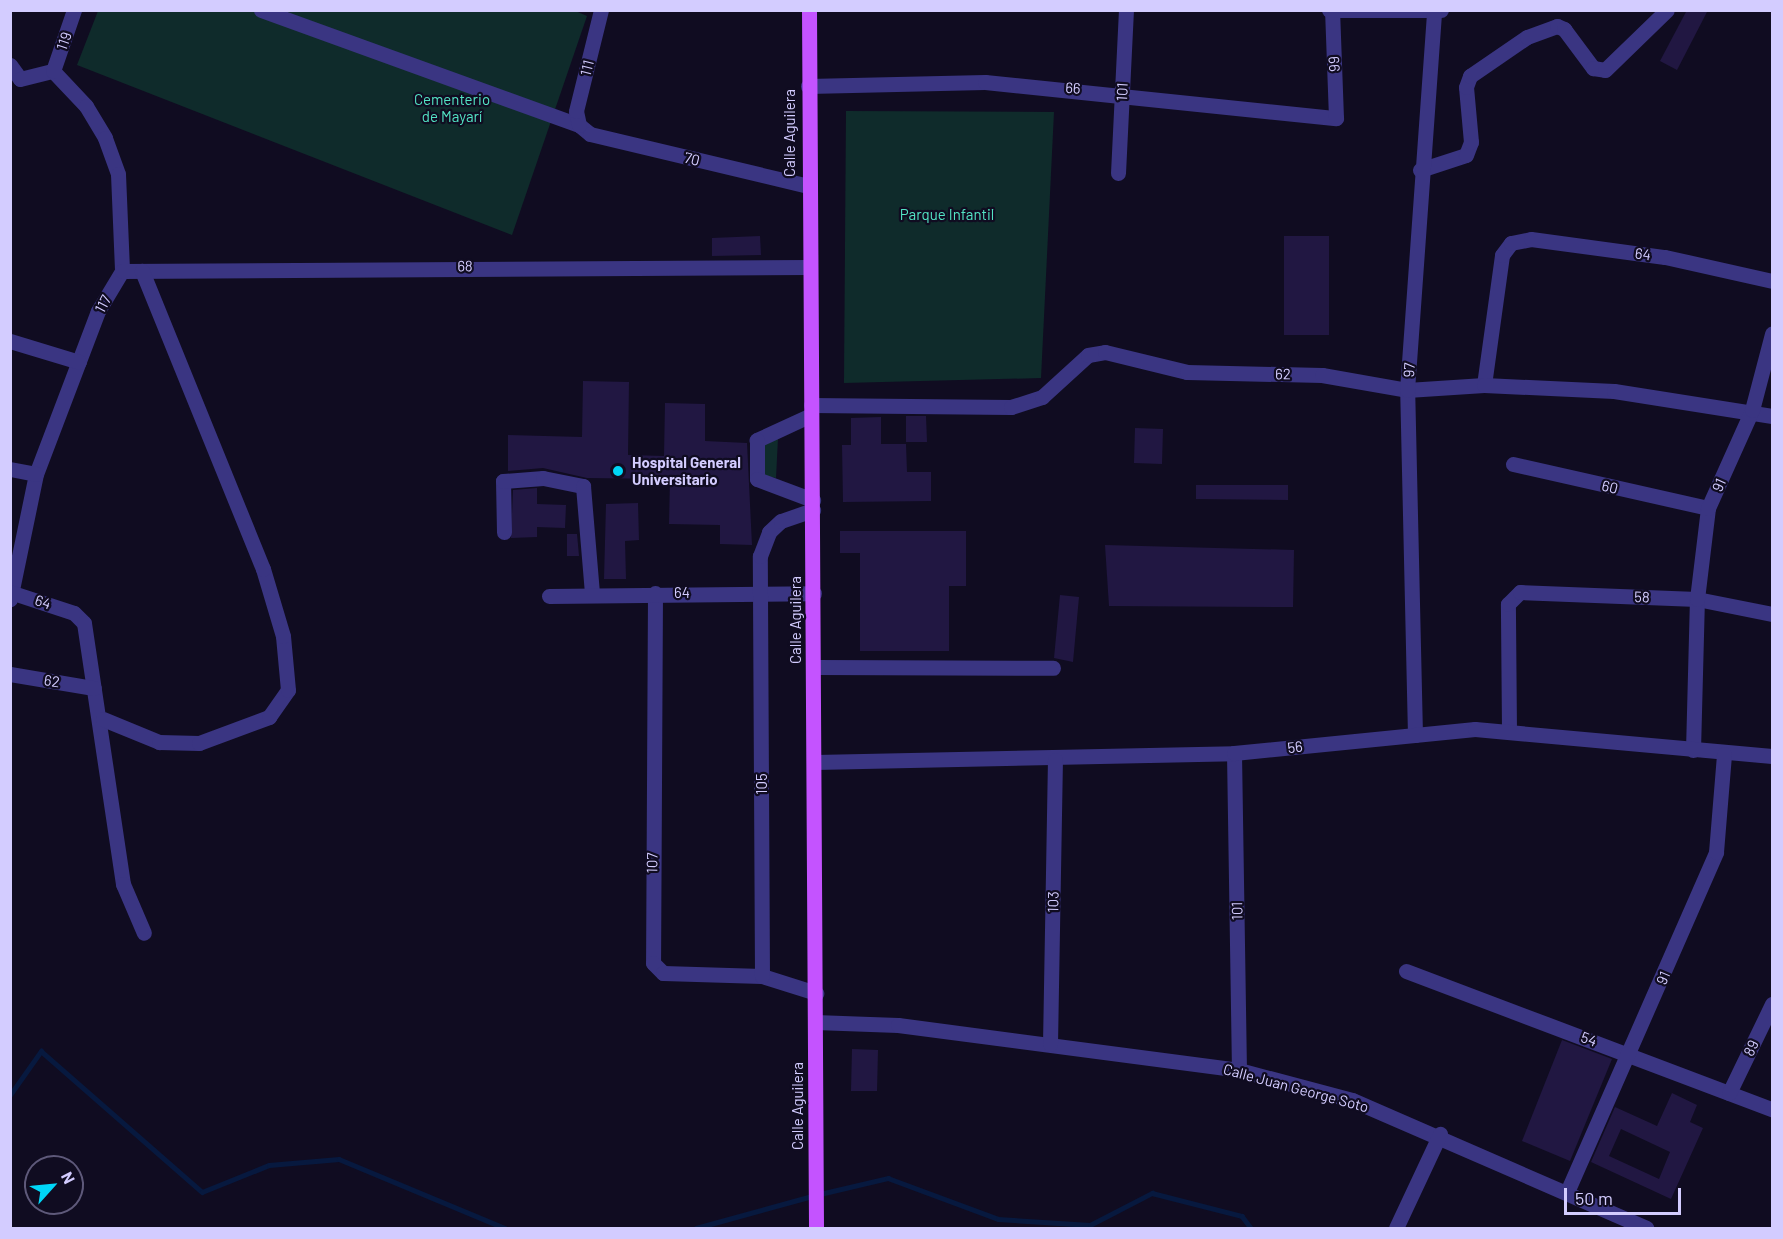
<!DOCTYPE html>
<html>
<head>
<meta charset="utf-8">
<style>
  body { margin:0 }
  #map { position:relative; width:1783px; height:1239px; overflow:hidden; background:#100c21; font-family:Barlow,sans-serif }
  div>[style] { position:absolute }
  .green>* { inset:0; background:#0f2b2b }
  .stream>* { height:4.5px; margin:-2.25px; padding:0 2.25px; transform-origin:2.25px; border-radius:2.25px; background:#07193f }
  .building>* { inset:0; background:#211742 }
  .minor>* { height:15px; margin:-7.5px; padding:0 7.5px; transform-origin:7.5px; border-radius:7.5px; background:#3a3582 }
  .major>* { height:15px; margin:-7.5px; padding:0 7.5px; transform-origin:7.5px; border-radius:7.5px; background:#c453ff }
  .dots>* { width:16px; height:16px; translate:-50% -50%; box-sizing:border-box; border:3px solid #100c21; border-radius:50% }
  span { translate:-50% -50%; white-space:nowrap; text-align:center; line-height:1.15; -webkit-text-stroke:4.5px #100c21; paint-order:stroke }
  .street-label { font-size:15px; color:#d3ccff }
  .park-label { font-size:15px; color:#53e4c4 }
  .poi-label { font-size:15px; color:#d3ccff; font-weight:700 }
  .left { translate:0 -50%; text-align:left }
  .frame { position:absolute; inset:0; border:12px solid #d3ccff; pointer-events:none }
  .north { position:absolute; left:24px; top:1155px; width:60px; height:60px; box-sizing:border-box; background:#100c21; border:2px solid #5e597a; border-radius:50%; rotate:63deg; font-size:16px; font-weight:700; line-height:24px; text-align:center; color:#d3ccff }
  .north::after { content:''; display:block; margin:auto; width:21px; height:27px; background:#00d6f7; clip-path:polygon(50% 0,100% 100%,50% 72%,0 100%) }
  .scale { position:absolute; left:1564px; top:1188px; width:117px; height:27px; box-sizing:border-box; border:3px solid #d3ccff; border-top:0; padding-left:8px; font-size:18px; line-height:21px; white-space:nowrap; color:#d3ccff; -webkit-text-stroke:4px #100c21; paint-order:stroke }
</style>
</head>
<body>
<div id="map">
  <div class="green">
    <div style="clip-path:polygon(573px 10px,587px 16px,512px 235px,77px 65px,98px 11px)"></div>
    <div style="clip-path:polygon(846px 111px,1054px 112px,1041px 378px,844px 383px)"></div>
    <div style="clip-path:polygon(778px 438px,776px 478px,761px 475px,761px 447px)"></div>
  </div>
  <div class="stream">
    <div style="left:10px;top:1095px;width:54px;rotate:-54.8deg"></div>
    <div style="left:41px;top:1051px;width:214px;rotate:41.2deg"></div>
    <div style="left:202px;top:1192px;width:72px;rotate:-21.9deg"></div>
    <div style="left:269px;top:1165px;width:70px;rotate:-4.9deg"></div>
    <div style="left:339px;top:1159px;width:180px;rotate:22.6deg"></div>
    <div style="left:820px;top:1194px;width:70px;rotate:-13.2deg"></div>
    <div style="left:888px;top:1178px;width:117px;rotate:20.4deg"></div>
    <div style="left:998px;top:1219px;width:92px;rotate:3.7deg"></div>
    <div style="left:1090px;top:1225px;width:70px;rotate:-27.3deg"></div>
    <div style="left:1152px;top:1193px;width:93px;rotate:14.3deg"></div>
    <div style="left:1242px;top:1216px;width:15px;rotate:53deg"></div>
    <div style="left:696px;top:1228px;width:120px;rotate:-15.4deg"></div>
  </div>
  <div class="building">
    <div style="clip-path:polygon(1687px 10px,1708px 10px,1677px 70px,1660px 61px)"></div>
    <div style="clip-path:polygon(760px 236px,761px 255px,712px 256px,712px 238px)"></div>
    <div style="clip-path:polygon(1284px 236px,1329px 236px,1329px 335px,1284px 335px)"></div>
    <div style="clip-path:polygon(583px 381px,629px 382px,628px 455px,664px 456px,665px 403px,705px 404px,705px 441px,747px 443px,752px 545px,720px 544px,720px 525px,669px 524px,670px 479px,587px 478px,543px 468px,508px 471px,508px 435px,582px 437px)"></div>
    <div style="clip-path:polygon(906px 416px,926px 416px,927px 442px,906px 442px)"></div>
    <div style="clip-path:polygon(881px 417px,881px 444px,906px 444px,907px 472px,931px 472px,931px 501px,843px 502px,842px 445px,851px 445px,851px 418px)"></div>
    <div style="clip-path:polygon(1135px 428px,1163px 429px,1162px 464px,1134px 463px)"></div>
    <div style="clip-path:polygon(1196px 485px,1288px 485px,1288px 500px,1196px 499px)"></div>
    <div style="clip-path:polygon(537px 488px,537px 504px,566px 505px,565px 528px,537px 527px,537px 537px,511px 538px,513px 490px)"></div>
    <div style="clip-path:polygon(638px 503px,639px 540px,625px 541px,626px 579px,604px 579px,606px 504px)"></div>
    <div style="clip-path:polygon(840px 531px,966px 531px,966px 586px,949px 586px,949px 651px,860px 651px,860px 553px,840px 553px)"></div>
    <div style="clip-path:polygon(567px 534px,577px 534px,579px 556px,567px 556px)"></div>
    <div style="clip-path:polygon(1105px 545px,1294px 550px,1293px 607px,1109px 606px)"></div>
    <div style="clip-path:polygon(1060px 595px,1079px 597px,1073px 662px,1054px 658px)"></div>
    <div style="clip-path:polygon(1562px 1040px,1612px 1059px,1570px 1161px,1522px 1141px)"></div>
    <div style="clip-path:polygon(852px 1049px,878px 1050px,877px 1091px,851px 1091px)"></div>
    <div style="clip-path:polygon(evenodd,1672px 1093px,1697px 1105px,1690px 1122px,1703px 1128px,1671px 1199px,1591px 1162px,1615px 1107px,1657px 1126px,1672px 1093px,1621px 1129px,1670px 1152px,1659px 1179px,1609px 1156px,1621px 1129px)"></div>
  </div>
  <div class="minor">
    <div style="left:261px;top:10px;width:338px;rotate:19.9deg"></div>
    <div style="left:579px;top:125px;width:14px;rotate:39deg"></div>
    <div style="left:590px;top:134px;width:224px;rotate:13.4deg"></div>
    <div style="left:1329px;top:10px;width:112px"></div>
    <div style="left:10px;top:65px;width:17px;rotate:54deg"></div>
    <div style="left:20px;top:79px;width:34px;rotate:-14deg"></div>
    <div style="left:53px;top:71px;width:48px;rotate:46.7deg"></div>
    <div style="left:86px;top:106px;width:37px;rotate:59deg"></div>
    <div style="left:105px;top:138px;width:38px;rotate:70deg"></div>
    <div style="left:118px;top:174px;width:97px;rotate:87.6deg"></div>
    <div style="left:122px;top:271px;width:47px;rotate:121deg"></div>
    <div style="left:98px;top:311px;width:174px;rotate:110.8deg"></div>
    <div style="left:36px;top:474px;width:128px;rotate:101.7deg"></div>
    <div style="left:53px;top:71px;width:65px;rotate:-71deg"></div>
    <div style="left:808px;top:86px;width:177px;rotate:-1.3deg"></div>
    <div style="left:985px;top:82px;width:353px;rotate:5.9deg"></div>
    <div style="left:1336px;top:118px;width:107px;rotate:-92.1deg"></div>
    <div style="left:579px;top:125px;width:14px;rotate:-102deg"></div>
    <div style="left:576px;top:111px;width:104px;rotate:-76.1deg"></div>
    <div style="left:1420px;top:170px;width:48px;rotate:-18.1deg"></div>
    <div style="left:1466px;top:155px;width:14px;rotate:-69deg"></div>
    <div style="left:1471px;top:142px;width:55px;rotate:-95.2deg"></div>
    <div style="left:1466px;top:87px;width:12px;rotate:-70deg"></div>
    <div style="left:1470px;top:76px;width:69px;rotate:-34.4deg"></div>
    <div style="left:1527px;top:37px;width:32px;rotate:-20deg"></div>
    <div style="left:1557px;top:26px;width:8px;rotate:23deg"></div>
    <div style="left:1564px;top:29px;width:49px;rotate:53.4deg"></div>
    <div style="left:1593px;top:68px;width:12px;rotate:9deg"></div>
    <div style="left:1605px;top:70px;width:86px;rotate:-44.1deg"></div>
    <div style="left:1118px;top:173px;width:163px;rotate:-87.2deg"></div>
    <div style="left:122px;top:271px;width:687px;rotate:-0.33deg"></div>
    <div style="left:10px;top:341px;width:72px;rotate:16.9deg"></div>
    <div style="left:1484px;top:385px;width:131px;rotate:-82.1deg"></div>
    <div style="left:1502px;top:255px;width:15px;rotate:-53deg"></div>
    <div style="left:1511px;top:243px;width:20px;rotate:-11deg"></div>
    <div style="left:1531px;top:239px;width:135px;rotate:7.7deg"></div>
    <div style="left:1665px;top:257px;width:110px;rotate:12.6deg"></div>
    <div style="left:811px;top:405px;width:200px;rotate:0.6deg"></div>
    <div style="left:1011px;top:407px;width:33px;rotate:-18deg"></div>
    <div style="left:1042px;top:397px;width:62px;rotate:-42.4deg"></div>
    <div style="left:1088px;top:355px;width:17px;rotate:-10deg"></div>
    <div style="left:1105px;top:352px;width:84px;rotate:13.7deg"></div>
    <div style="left:1187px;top:372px;width:135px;rotate:1.3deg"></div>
    <div style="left:1322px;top:375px;width:86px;rotate:10deg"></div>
    <div style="left:1407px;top:390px;width:77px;rotate:-3.7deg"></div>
    <div style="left:1484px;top:385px;width:130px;rotate:2.6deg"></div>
    <div style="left:1614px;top:391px;width:160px;rotate:9deg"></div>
    <div style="left:811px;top:415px;width:60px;rotate:155.2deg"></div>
    <div style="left:757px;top:440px;width:39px;rotate:90deg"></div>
    <div style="left:757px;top:479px;width:60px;rotate:20.6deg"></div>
    <div style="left:1513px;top:464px;width:200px;rotate:12.7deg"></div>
    <div style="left:10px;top:469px;width:26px;rotate:11deg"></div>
    <div style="left:504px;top:532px;width:51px;rotate:-91.1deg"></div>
    <div style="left:503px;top:481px;width:40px;rotate:-4.3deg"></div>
    <div style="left:543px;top:478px;width:41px;rotate:11.3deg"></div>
    <div style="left:583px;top:486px;width:107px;rotate:85.2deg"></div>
    <div style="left:10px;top:592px;width:67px;rotate:18.2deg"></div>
    <div style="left:74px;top:613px;width:14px;rotate:45deg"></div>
    <div style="left:84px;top:623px;width:264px;rotate:81.5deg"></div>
    <div style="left:123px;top:884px;width:53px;rotate:66.8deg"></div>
    <div style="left:655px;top:593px;width:370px;rotate:90.3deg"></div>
    <div style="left:653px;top:963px;width:14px;rotate:45deg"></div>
    <div style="left:663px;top:973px;width:99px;rotate:1.7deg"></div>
    <div style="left:762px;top:976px;width:57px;rotate:17.5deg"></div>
    <div style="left:549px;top:596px;width:265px;rotate:-0.6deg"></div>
    <div style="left:815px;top:667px;width:238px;rotate:0.2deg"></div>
    <div style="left:10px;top:674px;width:85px;rotate:9.5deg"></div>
    <div style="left:103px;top:719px;width:61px;rotate:22.3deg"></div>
    <div style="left:159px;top:742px;width:40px;rotate:1.4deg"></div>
    <div style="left:199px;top:743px;width:75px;rotate:-20.4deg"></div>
    <div style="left:269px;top:717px;width:33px;rotate:-55deg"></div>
    <div style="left:288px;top:690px;width:54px;rotate:-95.3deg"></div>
    <div style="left:283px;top:636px;width:70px;rotate:-106.6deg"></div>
    <div style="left:263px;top:569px;width:322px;rotate:-112.1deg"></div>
    <div style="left:1509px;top:731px;width:127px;rotate:-90.5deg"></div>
    <div style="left:1508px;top:604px;width:17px;rotate:-45deg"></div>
    <div style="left:1520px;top:592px;width:177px;rotate:2.3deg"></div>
    <div style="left:1697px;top:599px;width:76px;rotate:11.3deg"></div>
    <div style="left:1415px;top:735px;width:345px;rotate:-91.3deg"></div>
    <div style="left:1407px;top:390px;width:377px;rotate:-85.9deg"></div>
    <div style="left:1693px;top:750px;width:151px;rotate:-88.5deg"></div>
    <div style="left:1697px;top:599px;width:92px;rotate:-83.1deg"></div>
    <div style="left:1708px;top:508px;width:107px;rotate:-65.8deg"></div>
    <div style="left:1752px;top:410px;width:79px;rotate:-75.3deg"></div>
    <div style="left:1234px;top:753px;width:317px;rotate:89.1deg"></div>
    <div style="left:815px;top:762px;width:419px;rotate:-1.2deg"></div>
    <div style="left:1234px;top:753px;width:242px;rotate:-5.7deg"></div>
    <div style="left:1475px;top:729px;width:298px;rotate:5.2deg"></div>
    <div style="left:1406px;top:971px;width:391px;rotate:20.7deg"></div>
    <div style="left:762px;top:976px;width:420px;rotate:-90.3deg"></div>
    <div style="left:760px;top:556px;width:26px;rotate:-69deg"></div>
    <div style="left:769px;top:532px;width:16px;rotate:-43deg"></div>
    <div style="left:781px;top:521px;width:34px;rotate:-19deg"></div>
    <div style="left:815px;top:1022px;width:83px;rotate:2.1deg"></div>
    <div style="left:898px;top:1025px;width:344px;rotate:7.5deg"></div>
    <div style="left:1239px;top:1070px;width:117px;rotate:14.9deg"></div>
    <div style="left:1352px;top:1100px;width:321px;rotate:23.5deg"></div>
    <div style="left:1050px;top:1044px;width:284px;rotate:-89deg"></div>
    <div style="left:1729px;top:1093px;width:99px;rotate:-64.2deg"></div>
    <div style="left:1567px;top:1192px;width:371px;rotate:-66.3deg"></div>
    <div style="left:1716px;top:852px;width:98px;rotate:-85.3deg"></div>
    <div style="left:1396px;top:1228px;width:104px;rotate:-64.9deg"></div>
  </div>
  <div class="major">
    <div style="left:809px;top:10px;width:1218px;rotate:89.67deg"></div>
  </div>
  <div class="dots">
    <div style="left:618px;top:471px;background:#00d6f7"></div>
  </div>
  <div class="street-label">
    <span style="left:64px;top:41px;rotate:-71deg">119</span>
    <span style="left:1334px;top:64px;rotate:-92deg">99</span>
    <span style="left:587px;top:68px;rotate:-76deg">111</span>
    <span style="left:1073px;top:88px;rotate:4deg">66</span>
    <span style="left:1122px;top:92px;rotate:-87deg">101</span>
    <span style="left:790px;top:133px;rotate:-90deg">Calle Aguilera</span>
    <span style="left:692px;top:159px;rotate:14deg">70</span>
    <span style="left:1643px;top:254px;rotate:8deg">64</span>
    <span style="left:465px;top:266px;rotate:1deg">68</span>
    <span style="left:103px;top:304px;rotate:-62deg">117</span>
    <span style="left:1409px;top:370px;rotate:-87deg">97</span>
    <span style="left:1283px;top:374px;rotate:1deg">62</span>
    <span style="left:1719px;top:485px;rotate:-66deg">91</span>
    <span style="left:1610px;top:487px;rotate:14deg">60</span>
    <span style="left:682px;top:593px">64</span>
    <span style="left:1642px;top:597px;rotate:2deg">58</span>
    <span style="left:43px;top:602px;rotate:19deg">64</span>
    <span style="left:796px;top:620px;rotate:-90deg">Calle Aguilera</span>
    <span style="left:52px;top:681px;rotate:9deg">62</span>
    <span style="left:1295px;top:747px;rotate:-6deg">56</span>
    <span style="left:762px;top:784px;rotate:-90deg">105</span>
    <span style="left:652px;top:863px;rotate:-89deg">107</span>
    <span style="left:1053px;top:902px;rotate:-89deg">103</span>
    <span style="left:1237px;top:911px;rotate:-91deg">101</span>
    <span style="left:1663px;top:978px;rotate:-67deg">91</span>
    <span style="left:1589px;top:1039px;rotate:21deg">54</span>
    <span style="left:1751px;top:1048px;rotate:-64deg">89</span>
    <span style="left:1296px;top:1088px;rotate:15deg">Calle Juan George Soto</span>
    <span style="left:798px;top:1106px;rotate:-90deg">Calle Aguilera</span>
  </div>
  <div class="park-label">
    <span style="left:452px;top:108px">Cementerio<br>de Mayarí</span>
    <span style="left:947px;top:215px">Parque Infantil</span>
  </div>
  <div class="poi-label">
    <span class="left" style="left:632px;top:471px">Hospital General<br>Universitario</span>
  </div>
  <div class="frame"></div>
  <div class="north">N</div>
  <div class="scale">50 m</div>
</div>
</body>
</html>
